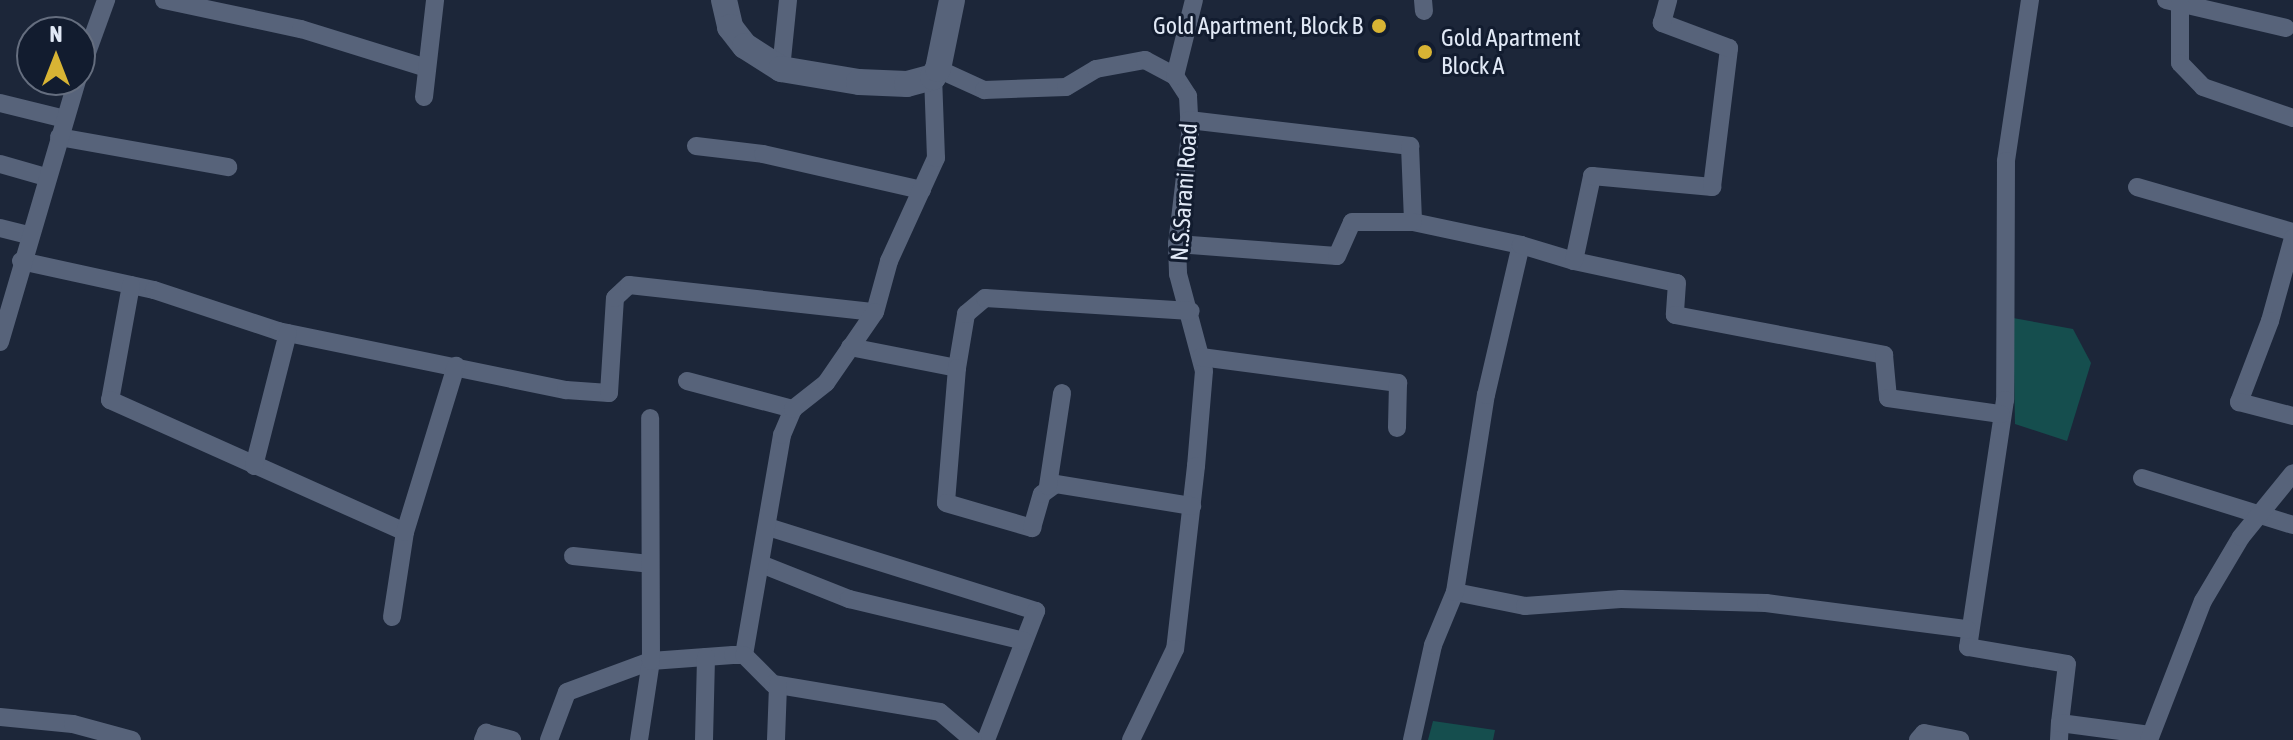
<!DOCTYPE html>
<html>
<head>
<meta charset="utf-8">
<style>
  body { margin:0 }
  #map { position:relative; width:2293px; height:740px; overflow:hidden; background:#1c2639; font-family:"Asap Condensed",sans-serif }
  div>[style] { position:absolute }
  .water>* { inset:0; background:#154e4e }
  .street>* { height:18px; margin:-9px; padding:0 9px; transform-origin:9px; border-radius:9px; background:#57637a }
  .secondary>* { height:26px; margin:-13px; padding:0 13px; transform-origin:13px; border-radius:13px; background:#57637a }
  .dots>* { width:22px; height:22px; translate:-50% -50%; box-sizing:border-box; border:4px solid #121c2f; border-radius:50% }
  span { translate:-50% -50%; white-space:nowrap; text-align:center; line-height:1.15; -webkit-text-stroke:6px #121c2f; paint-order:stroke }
  .poi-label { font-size:24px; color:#e1e9f6 }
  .right { translate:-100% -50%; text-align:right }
  .left { translate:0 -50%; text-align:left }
  .street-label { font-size:24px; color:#e1e9f6 }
  .north { position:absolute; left:16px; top:16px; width:80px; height:80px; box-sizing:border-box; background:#121c2f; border:2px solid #656e7f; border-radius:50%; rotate:0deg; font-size:22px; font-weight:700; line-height:32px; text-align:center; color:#e1e9f6 }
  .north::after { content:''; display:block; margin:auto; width:28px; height:36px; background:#d8b434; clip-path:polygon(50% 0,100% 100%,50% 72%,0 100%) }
</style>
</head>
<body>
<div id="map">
  <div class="water">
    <div style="clip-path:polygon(2013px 318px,2073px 329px,2091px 363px,2067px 441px,2015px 424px)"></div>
    <div style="clip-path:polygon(1433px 721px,1495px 730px,1493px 740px,1428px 740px)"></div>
  </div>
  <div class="street">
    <div style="left:164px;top:0;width:140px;rotate:12deg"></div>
    <div style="left:301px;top:29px;width:132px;rotate:17.2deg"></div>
    <div style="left:1423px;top:0;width:11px;rotate:85deg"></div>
    <div style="left:2030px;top:0;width:163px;rotate:98.5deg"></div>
    <div style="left:2006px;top:161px;width:239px;rotate:90.2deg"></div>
    <div style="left:2005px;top:400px;width:250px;rotate:98.5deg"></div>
    <div style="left:1968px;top:647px;width:100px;rotate:9.7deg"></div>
    <div style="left:2067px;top:664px;width:59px;rotate:96.8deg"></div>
    <div style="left:2166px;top:0;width:123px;rotate:13.1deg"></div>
    <div style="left:2180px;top:2px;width:61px;rotate:90deg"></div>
    <div style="left:2180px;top:63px;width:33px;rotate:46deg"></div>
    <div style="left:2203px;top:87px;width:95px;rotate:19deg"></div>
    <div style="left:781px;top:69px;width:69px;rotate:-84.2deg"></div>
    <div style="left:938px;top:69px;width:51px;rotate:24.5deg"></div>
    <div style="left:984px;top:90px;width:82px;rotate:-2.1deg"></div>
    <div style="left:1066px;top:87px;width:35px;rotate:-31deg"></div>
    <div style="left:1096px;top:69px;width:50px;rotate:-10.4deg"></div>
    <div style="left:1145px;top:60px;width:34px;rotate:28deg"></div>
    <div style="left:1175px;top:76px;width:24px;rotate:57deg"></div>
    <div style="left:1188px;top:96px;width:38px;rotate:87deg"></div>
    <div style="left:1190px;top:134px;width:111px;rotate:96.7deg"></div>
    <div style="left:1177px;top:244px;width:30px;rotate:88deg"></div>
    <div style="left:1178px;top:274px;width:100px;rotate:75deg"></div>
    <div style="left:1204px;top:371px;width:95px;rotate:94.8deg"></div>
    <div style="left:1196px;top:466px;width:184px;rotate:96.5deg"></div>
    <div style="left:1175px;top:649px;width:101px;rotate:115.8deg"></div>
    <div style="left:80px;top:72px;width:77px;rotate:-70.1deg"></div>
    <div style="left:1175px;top:76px;width:78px;rotate:-76deg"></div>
    <div style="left:424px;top:97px;width:98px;rotate:-83.5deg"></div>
    <div style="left:0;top:103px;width:67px;rotate:13.8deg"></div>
    <div style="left:1189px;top:120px;width:223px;rotate:6.7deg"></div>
    <div style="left:1410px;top:146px;width:76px;rotate:87.7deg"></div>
    <div style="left:1413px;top:222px;width:110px;rotate:12deg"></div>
    <div style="left:59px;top:137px;width:172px;rotate:10.1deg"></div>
    <div style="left:696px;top:146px;width:67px;rotate:6.8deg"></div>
    <div style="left:763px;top:154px;width:163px;rotate:12.8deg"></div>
    <div style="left:0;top:164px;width:48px;rotate:15.8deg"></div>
    <div style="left:2137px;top:187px;width:162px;rotate:16.1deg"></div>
    <div style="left:0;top:228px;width:30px;rotate:14deg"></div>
    <div style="left:2293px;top:238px;width:86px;rotate:105.5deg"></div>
    <div style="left:2270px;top:321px;width:87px;rotate:110.9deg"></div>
    <div style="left:2239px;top:402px;width:56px;rotate:14.5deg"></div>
    <div style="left:1177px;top:244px;width:160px;rotate:4.3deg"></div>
    <div style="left:1337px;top:256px;width:37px;rotate:-66deg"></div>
    <div style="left:1352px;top:222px;width:61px"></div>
    <div style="left:21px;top:261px;width:136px;rotate:12.3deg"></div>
    <div style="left:154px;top:290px;width:131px;rotate:18.3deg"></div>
    <div style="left:278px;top:331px;width:294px;rotate:11.6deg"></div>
    <div style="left:566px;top:390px;width:43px;rotate:4deg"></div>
    <div style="left:609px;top:393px;width:95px;rotate:-86.4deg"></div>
    <div style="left:615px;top:298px;width:19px;rotate:-43deg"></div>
    <div style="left:629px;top:285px;width:247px;rotate:6.3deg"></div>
    <div style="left:875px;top:312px;width:53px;rotate:-74.6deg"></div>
    <div style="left:889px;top:261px;width:113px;rotate:-65.5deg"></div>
    <div style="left:936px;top:158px;width:81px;rotate:-92.1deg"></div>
    <div style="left:1574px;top:261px;width:105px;rotate:12.1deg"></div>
    <div style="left:1677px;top:283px;width:32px;rotate:94deg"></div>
    <div style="left:1675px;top:315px;width:213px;rotate:10.8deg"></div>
    <div style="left:1884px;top:355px;width:43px;rotate:84.7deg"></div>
    <div style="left:1888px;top:398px;width:114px;rotate:8.1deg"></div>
    <div style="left:131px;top:285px;width:117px;rotate:100.3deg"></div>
    <div style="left:110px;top:400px;width:323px;rotate:24.1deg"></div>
    <div style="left:405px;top:532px;width:86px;rotate:98.7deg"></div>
    <div style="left:0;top:342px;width:273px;rotate:-73.6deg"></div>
    <div style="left:850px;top:347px;width:109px;rotate:11.1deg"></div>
    <div style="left:957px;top:368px;width:55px;rotate:-80.5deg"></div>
    <div style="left:966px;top:314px;width:25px;rotate:-40deg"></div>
    <div style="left:985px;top:298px;width:206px;rotate:3.6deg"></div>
    <div style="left:1201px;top:357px;width:199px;rotate:7.5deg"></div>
    <div style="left:1398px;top:383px;width:45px;rotate:91.3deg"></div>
    <div style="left:957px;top:368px;width:135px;rotate:94.7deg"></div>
    <div style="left:946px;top:503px;width:90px;rotate:16.2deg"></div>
    <div style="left:1032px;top:528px;width:35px;rotate:-74deg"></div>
    <div style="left:1042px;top:494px;width:17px;rotate:-36deg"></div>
    <div style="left:1056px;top:484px;width:138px;rotate:9.2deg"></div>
    <div style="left:687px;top:381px;width:110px;rotate:14.8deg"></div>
    <div style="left:254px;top:466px;width:137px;rotate:-75.7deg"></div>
    <div style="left:2142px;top:478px;width:158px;rotate:17.3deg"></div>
    <div style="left:1048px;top:486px;width:94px;rotate:-81.4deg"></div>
    <div style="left:768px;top:527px;width:281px;rotate:17.4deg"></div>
    <div style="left:1036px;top:611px;width:138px;rotate:111.2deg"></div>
    <div style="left:405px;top:532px;width:174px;rotate:-72.9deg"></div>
    <div style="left:573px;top:556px;width:77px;rotate:5.9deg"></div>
    <div style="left:761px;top:564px;width:95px;rotate:21.7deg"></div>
    <div style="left:849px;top:599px;width:180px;rotate:13.5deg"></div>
    <div style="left:1455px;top:592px;width:71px;rotate:11.3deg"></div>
    <div style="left:1525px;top:606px;width:96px;rotate:-4.2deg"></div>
    <div style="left:1621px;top:599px;width:145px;rotate:1.6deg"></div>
    <div style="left:1766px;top:603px;width:203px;rotate:7.4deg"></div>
    <div style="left:744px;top:655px;width:223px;rotate:-80.2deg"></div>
    <div style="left:782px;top:435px;width:28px;rotate:-67deg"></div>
    <div style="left:793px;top:409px;width:42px;rotate:-38.2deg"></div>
    <div style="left:826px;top:383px;width:86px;rotate:-55.4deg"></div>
    <div style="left:0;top:717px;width:73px;rotate:5.5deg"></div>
    <div style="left:73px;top:724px;width:61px;rotate:15.2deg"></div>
    <div style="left:483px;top:740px;width:8px;rotate:-67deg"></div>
    <div style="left:486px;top:733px;width:27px;rotate:15deg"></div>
    <div style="left:549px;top:740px;width:51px;rotate:-69.4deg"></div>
    <div style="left:567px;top:692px;width:90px;rotate:-20.3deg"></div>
    <div style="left:651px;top:661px;width:82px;rotate:-4.2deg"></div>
    <div style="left:733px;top:655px;width:11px"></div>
    <div style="left:744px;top:655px;width:41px;rotate:45deg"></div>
    <div style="left:773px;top:684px;width:169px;rotate:9.5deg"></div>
    <div style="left:940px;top:712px;width:43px;rotate:40.3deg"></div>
    <div style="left:639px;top:740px;width:80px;rotate:-81.4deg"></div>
    <div style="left:651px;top:661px;width:243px;rotate:-90.2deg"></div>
    <div style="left:704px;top:740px;width:83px;rotate:-88.6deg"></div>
    <div style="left:776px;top:740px;width:55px;rotate:-87.9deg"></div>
    <div style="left:1412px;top:740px;width:97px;rotate:-77.5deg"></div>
    <div style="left:1433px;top:645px;width:57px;rotate:-67.5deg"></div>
    <div style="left:1455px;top:592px;width:199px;rotate:-81.1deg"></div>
    <div style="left:1486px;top:395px;width:154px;rotate:-76.9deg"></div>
    <div style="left:1521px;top:245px;width:55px;rotate:16.8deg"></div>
    <div style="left:1574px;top:261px;width:87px;rotate:-78deg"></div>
    <div style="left:1592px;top:176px;width:121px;rotate:5.2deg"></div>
    <div style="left:1712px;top:187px;width:140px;rotate:-83deg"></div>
    <div style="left:1729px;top:48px;width:72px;rotate:-159.5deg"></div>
    <div style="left:1662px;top:23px;width:24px;rotate:-75deg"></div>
    <div style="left:1918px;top:740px;width:9px;rotate:-49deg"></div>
    <div style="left:1924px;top:733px;width:37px;rotate:11deg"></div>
    <div style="left:2059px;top:740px;width:17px;rotate:-87deg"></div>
    <div style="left:2060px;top:723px;width:91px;rotate:7.6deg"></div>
    <div style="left:2149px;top:740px;width:149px;rotate:-68.8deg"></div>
    <div style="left:2203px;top:601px;width:74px;rotate:-59.3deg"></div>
    <div style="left:2241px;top:537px;width:82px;rotate:-50.9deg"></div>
  </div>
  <div class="secondary">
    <div style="left:724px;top:0;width:28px;rotate:77deg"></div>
    <div style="left:730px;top:27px;width:24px;rotate:52deg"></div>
    <div style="left:745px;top:46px;width:43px;rotate:32.6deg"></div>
    <div style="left:781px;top:69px;width:79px;rotate:9.5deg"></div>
    <div style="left:859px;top:82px;width:48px;rotate:2.4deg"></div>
    <div style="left:907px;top:84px;width:27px;rotate:-15deg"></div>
    <div style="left:933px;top:77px;width:9px;rotate:-58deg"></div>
    <div style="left:938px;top:69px;width:70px;rotate:-78.5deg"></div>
  </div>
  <div class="dots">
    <div style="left:1379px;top:26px;background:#d8b434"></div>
    <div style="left:1425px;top:52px;background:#d8b434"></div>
  </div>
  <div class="poi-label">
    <span class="right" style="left:1363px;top:26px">Gold Apartment, Block B</span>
    <span class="left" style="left:1441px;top:52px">Gold Apartment<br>Block A</span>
  </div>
  <div class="street-label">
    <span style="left:1184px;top:192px;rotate:-86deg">N.S.Sarani Road</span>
  </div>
  <div class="north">N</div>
</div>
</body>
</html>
